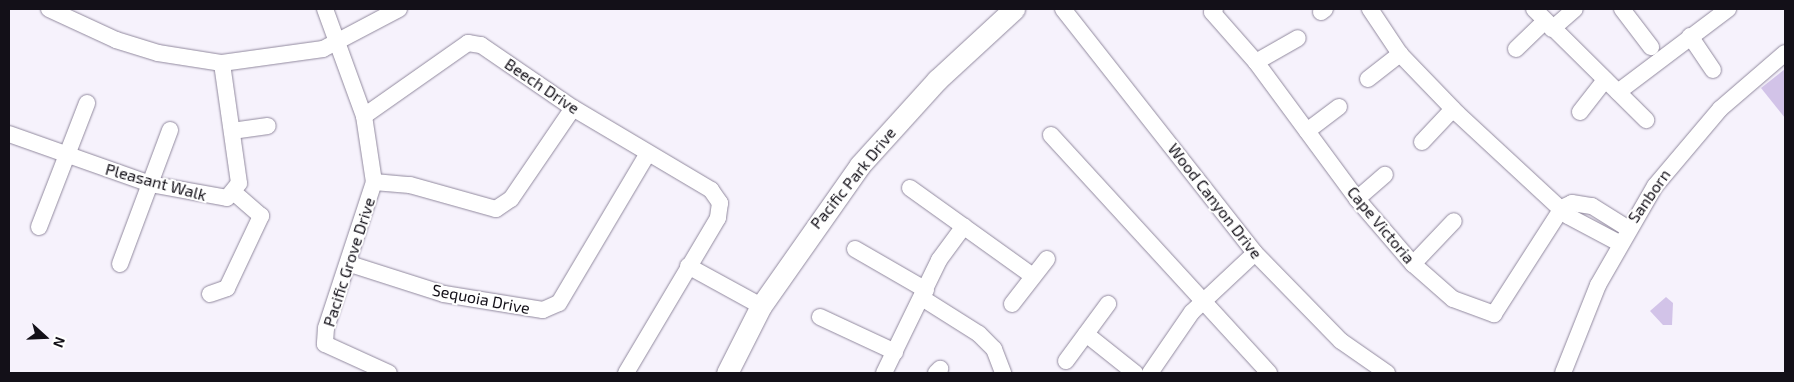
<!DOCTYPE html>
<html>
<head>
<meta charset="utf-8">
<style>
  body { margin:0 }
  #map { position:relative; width:1794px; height:382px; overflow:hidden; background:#f6f2fc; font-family:"Exo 2",sans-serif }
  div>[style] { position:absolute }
  .green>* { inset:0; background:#d2c3e8 }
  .roads { filter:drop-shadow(0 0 1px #91899e) drop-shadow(0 0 1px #91899e) }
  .minor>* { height:16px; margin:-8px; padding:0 8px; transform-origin:8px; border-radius:8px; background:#fff }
  .major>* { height:21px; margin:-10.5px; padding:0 10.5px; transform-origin:10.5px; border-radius:10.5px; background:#fff }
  span { translate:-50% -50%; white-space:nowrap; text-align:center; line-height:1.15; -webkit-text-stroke:4px #fff; paint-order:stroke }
  .street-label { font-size:16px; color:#131018 }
  .frame { position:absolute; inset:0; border:10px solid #131018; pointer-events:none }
  .north { position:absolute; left:20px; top:312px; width:50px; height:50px; -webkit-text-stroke:4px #fff; paint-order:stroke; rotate:110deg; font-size:14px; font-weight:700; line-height:20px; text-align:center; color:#131018 }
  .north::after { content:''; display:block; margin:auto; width:18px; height:22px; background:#131018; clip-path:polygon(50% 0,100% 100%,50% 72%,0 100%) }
</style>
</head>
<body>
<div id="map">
  <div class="green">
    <div style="clip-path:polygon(1785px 69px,1785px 118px,1761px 88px)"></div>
    <div style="clip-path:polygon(1666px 297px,1673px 303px,1672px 325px,1663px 325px,1650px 311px)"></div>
  </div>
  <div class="roads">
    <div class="minor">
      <div style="left:49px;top:9px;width:74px;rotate:24.8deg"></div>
      <div style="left:116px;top:40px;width:44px;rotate:17.2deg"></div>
      <div style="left:158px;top:53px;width:65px;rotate:8.9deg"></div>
      <div style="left:222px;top:63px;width:102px;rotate:-7.9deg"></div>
      <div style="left:323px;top:49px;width:86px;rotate:-27.8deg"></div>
      <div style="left:325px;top:9px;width:114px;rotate:70deg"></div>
      <div style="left:364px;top:116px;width:67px;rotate:81.4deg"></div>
      <div style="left:374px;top:182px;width:154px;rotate:108.2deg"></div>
      <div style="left:326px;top:328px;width:16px;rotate:94deg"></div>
      <div style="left:325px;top:344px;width:70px;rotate:24.4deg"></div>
      <div style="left:1063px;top:9px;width:310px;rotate:51.8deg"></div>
      <div style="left:1255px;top:253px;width:123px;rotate:45.7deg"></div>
      <div style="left:1341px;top:341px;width:56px;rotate:34.8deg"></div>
      <div style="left:1215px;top:9px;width:4px;rotate:135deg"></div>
      <div style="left:1212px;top:12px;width:67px;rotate:48.7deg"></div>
      <div style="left:1256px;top:62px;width:170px;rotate:53.6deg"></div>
      <div style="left:1357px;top:199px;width:86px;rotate:49.3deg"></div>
      <div style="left:1413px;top:264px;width:53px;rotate:41.2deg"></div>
      <div style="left:1453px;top:299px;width:44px;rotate:20.1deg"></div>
      <div style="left:1494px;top:314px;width:126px;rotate:-57.3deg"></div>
      <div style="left:1562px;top:208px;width:11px;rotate:-27deg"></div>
      <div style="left:1572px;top:203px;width:20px;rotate:9deg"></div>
      <div style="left:1592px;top:206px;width:41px;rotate:32.2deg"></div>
      <div style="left:1370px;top:9px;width:54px;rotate:56.3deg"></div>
      <div style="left:1400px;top:54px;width:83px;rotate:46deg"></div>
      <div style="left:1458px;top:114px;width:150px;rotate:42.8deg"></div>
      <div style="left:1568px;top:216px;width:58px;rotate:27.9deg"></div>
      <div style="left:1534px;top:9px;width:158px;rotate:44.7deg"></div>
      <div style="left:1622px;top:9px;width:48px;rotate:52.7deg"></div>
      <div style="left:1321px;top:12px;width:5px;rotate:-37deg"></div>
      <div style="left:1552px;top:29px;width:30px;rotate:-41deg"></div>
      <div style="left:1690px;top:36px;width:41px;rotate:55.9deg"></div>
      <div style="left:1516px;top:49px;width:40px;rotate:-44deg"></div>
      <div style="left:1256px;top:62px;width:48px;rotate:-29.7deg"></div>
      <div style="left:1368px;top:79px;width:41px;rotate:-38deg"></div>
      <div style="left:1618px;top:92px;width:138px;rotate:-37deg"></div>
      <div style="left:1580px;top:112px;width:41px;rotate:-52deg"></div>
      <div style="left:364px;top:116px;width:127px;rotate:-35.1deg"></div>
      <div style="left:468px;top:43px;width:13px;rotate:9deg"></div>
      <div style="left:481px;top:45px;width:112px;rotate:34.4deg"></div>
      <div style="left:573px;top:108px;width:161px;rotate:30.7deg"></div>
      <div style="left:711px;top:190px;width:16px;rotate:55deg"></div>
      <div style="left:720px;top:203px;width:15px;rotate:98deg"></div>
      <div style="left:718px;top:218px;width:180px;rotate:120.7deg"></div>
      <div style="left:232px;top:131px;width:36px;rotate:-8deg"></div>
      <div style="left:1307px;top:131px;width:40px;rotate:-37deg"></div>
      <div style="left:9px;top:134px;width:150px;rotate:19.5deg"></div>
      <div style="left:150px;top:184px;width:78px;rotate:10.3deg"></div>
      <div style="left:227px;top:198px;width:19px;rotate:-51deg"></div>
      <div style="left:239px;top:183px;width:121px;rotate:-98.1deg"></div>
      <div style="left:1051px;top:135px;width:323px;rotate:47.5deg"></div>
      <div style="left:1422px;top:142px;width:45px;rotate:-46.8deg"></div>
      <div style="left:374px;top:182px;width:36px;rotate:5deg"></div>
      <div style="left:410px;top:185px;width:89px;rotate:15.6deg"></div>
      <div style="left:496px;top:209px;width:18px;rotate:-34deg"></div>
      <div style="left:511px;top:199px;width:110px;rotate:-55.7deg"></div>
      <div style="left:910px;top:188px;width:151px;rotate:35.6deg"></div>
      <div style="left:1357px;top:199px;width:37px;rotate:-41deg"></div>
      <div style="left:39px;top:227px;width:133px;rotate:-68.8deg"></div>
      <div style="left:855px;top:249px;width:82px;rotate:30deg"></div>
      <div style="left:120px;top:264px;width:143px;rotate:-69.5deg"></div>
      <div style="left:350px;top:264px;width:99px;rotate:17.7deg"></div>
      <div style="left:444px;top:294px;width:100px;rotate:9.2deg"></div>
      <div style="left:543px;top:310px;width:17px;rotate:-24deg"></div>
      <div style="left:559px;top:303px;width:174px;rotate:-59.3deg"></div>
      <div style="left:1413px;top:264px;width:59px;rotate:-46.4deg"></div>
      <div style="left:688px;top:266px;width:83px;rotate:28.7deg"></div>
      <div style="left:210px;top:294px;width:18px;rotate:-19deg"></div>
      <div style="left:227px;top:288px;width:80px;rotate:-64.7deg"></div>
      <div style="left:261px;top:216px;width:35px;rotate:-139deg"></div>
      <div style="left:922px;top:298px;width:67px;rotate:32.3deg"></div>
      <div style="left:979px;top:334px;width:21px;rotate:45deg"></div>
      <div style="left:994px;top:349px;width:26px;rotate:69deg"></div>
      <div style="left:1012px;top:304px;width:57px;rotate:-52.1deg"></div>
      <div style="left:820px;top:317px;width:83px;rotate:25deg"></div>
      <div style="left:1086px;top:334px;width:63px;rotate:38.5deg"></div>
      <div style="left:1066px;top:361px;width:71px;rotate:-53.6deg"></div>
      <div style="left:884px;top:373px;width:126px;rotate:-64deg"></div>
      <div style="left:939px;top:260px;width:42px;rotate:-53.7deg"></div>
      <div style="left:936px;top:373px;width:6px;rotate:-45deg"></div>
      <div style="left:1150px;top:373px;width:74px;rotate:-55.5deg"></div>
      <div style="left:1192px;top:312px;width:86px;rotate:-43.1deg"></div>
      <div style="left:1563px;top:373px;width:95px;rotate:-68.3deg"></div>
      <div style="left:1598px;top:285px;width:114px;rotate:-60.1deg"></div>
      <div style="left:1655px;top:186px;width:101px;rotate:-49.8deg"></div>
      <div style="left:1720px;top:109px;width:86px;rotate:-40.7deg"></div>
    </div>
    <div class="major">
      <div style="left:727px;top:373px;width:75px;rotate:-63.1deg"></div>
      <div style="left:761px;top:306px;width:172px;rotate:-54.9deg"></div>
      <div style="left:860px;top:165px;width:115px;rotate:-47.8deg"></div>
      <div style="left:937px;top:80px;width:105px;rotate:-42.7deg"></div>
    </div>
  </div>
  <div class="street-label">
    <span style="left:542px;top:86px;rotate:34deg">Beech Drive</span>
    <span style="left:853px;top:178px;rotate:-51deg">Pacific Park Drive</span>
    <span style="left:156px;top:182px;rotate:15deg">Pleasant Walk</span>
    <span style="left:1649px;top:196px;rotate:-55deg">Sanborn</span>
    <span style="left:1215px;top:201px;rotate:52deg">Wood Canyon Drive</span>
    <span style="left:1381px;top:225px;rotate:50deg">Cape Victoria</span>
    <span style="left:349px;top:262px;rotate:-72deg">Pacific Grove Drive</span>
    <span style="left:481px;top:299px;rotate:11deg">Sequoia Drive</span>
  </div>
  <div class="frame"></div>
  <div class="north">N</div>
</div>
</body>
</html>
